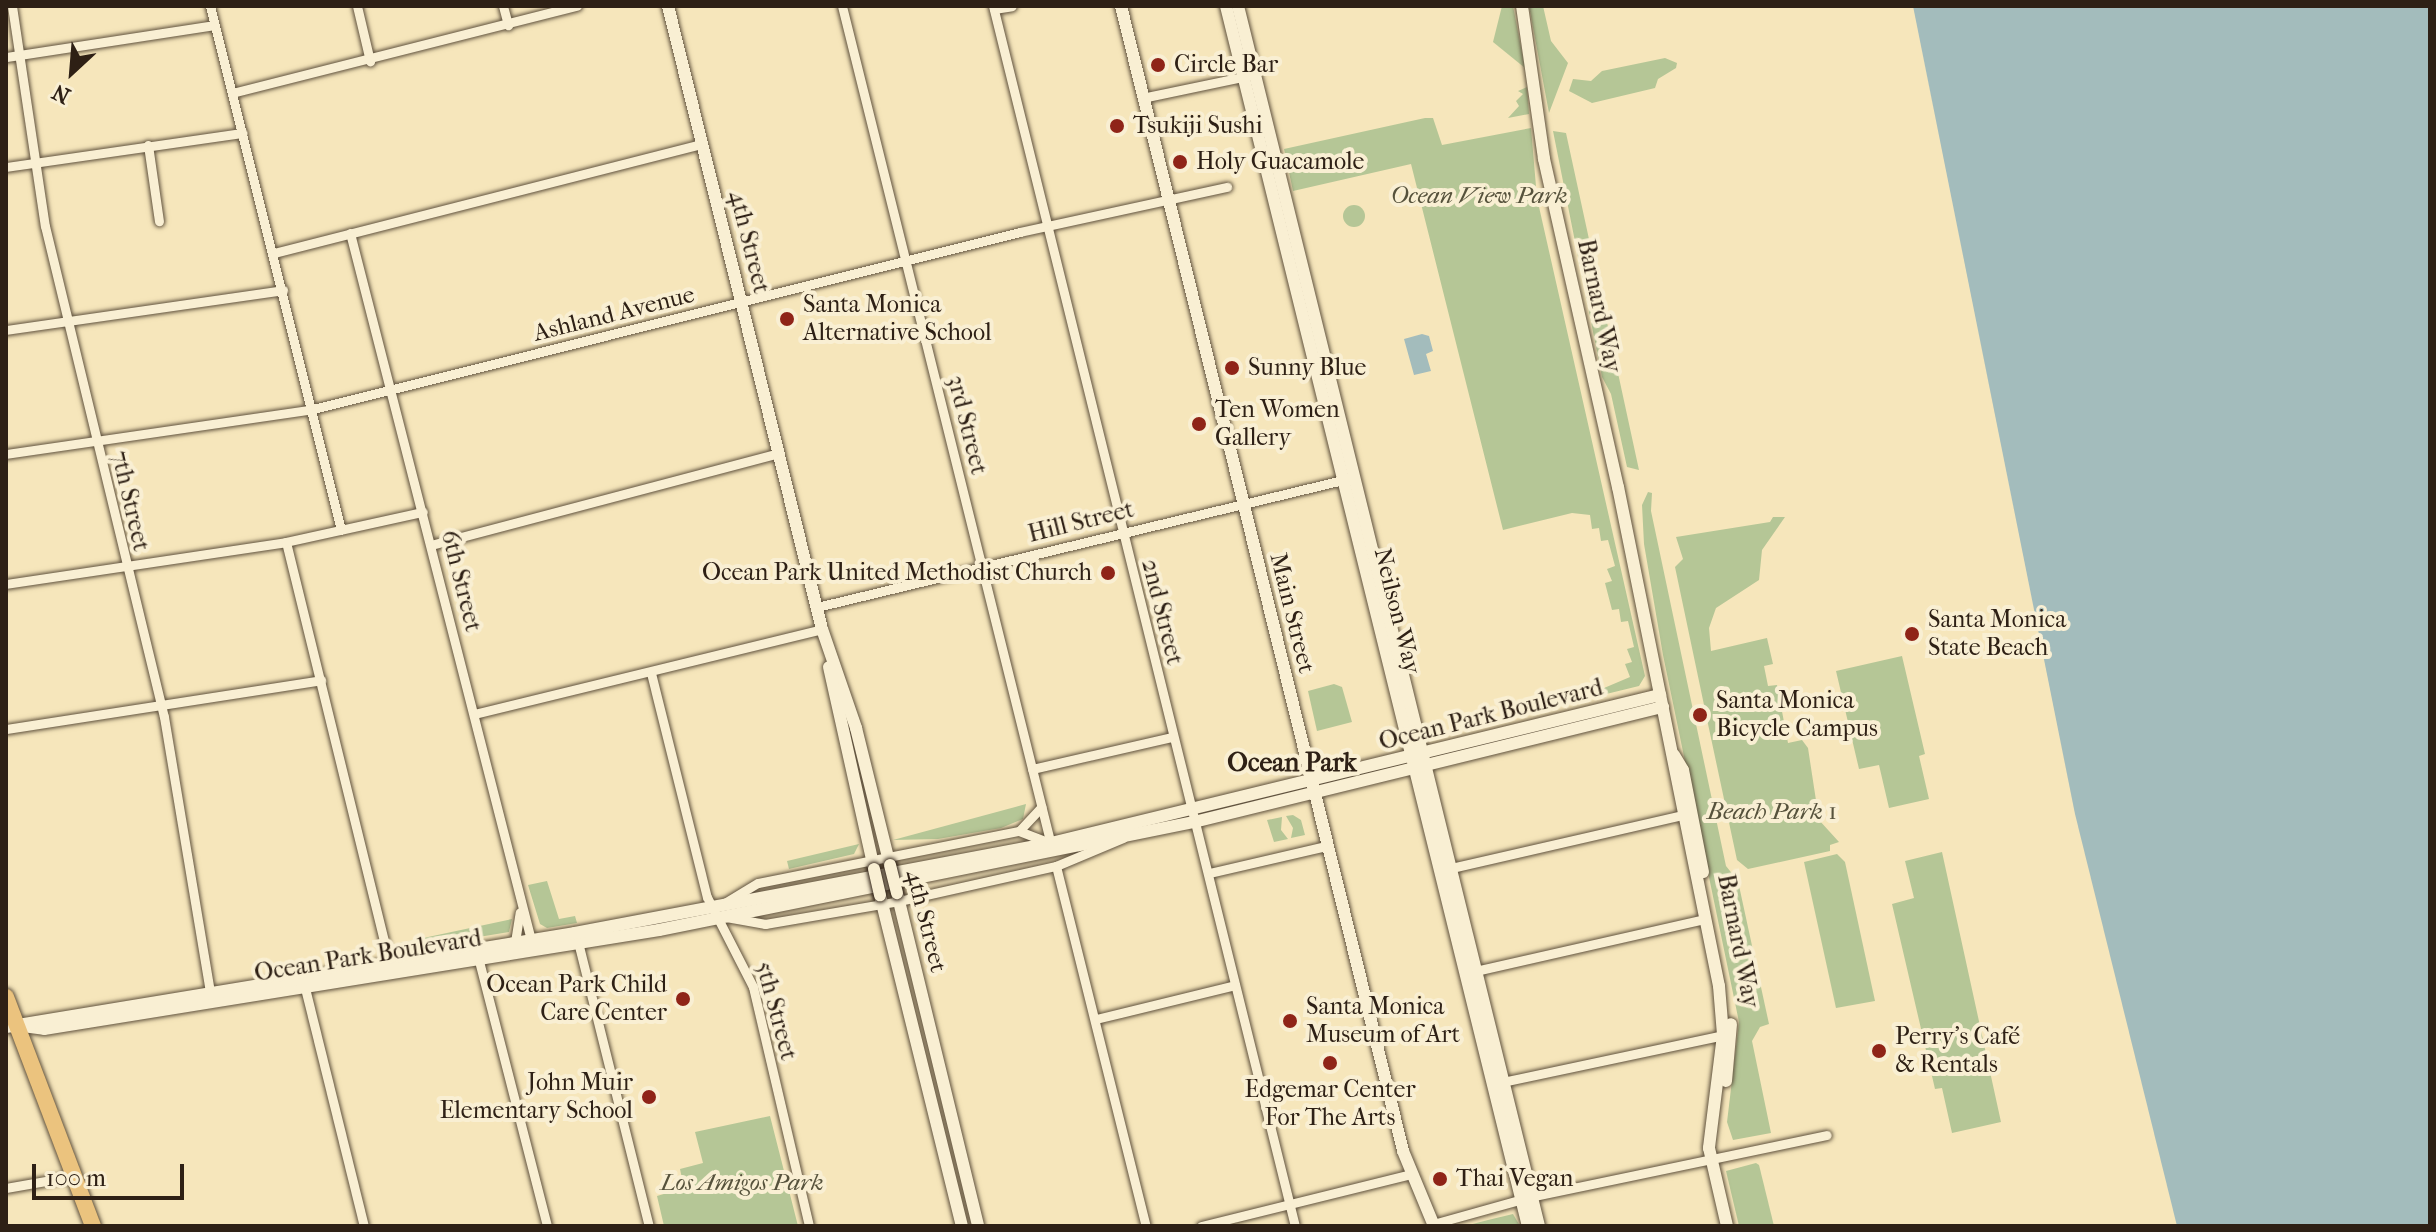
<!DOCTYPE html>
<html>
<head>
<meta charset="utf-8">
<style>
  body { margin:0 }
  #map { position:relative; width:2436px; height:1232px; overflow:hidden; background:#f6e6bb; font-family:"IM FELL French Canon",serif }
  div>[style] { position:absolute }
  .green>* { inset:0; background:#b5c696 }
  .round { border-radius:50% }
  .water>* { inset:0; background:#a3bcbc }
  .roads { filter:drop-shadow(0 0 2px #60523e) drop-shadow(0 0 2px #60523e) }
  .street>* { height:9px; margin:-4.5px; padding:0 4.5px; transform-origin:4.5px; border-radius:4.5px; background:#f9efd3 }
  .secondary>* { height:12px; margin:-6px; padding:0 6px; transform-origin:6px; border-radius:6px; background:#f9efd3 }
  .highway>* { height:16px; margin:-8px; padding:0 8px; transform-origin:8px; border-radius:8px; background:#ebc37e }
  .bridges { filter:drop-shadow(0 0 2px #2e2015) drop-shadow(0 0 2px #2e2015) }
  .secondary-bridge>* { height:12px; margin:-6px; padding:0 6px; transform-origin:6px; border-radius:6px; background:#f9efd3 }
  .dots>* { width:22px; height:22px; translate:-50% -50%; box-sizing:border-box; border:4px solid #f9efd3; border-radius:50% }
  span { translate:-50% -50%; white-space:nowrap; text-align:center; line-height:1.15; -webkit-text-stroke:8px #f9efd3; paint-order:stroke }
  .poi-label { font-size:24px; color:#2e2015 }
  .left { translate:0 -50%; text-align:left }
  .right { translate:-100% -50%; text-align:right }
  .park-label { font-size:24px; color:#56523c; font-style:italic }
  .street-label { font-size:24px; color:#2e2015 }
  .neighbourhood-label { font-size:26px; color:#2e2015; font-weight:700 }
  .frame { position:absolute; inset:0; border:8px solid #2e2015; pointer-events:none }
  .north { position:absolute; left:32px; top:32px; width:80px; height:80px; -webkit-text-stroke:6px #f9efd3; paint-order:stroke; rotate:206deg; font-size:22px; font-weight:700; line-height:32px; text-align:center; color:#2e2015 }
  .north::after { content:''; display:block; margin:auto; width:28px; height:36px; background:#2e2015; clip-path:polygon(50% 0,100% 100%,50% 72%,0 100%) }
  .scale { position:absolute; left:32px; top:1164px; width:152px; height:36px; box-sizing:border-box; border:4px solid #2e2015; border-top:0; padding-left:10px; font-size:24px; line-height:28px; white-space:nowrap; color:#2e2015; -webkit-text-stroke:6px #f9efd3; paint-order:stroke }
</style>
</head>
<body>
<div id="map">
  <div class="green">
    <div style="clip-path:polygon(1502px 6px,1513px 6px,1525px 68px,1493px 42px)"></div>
    <div style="clip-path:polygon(1529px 6px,1543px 6px,1551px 41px,1568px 63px,1549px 113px)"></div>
    <div style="clip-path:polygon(1665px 58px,1677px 63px,1676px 68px,1658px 79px,1655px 88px,1592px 103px,1569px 91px,1573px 79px,1591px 81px,1602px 71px)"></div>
    <div style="clip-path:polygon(1527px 87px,1529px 114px,1508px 118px,1519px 106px,1516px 101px,1523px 94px,1518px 91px)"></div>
    <div style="clip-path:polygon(1425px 118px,1433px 118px,1442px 145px,1531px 128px,1537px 198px,1645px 676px,1639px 686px,1598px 696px,1597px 691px,1630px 677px,1625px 664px,1632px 662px,1627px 649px,1634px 647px,1628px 621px,1621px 622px,1619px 609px,1612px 610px,1605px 583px,1612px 581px,1607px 569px,1615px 566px,1608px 540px,1601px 541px,1599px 528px,1592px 529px,1590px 515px,1572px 513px,1503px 530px,1411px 164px,1293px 191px,1284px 149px)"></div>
    <div style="clip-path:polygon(1553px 131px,1566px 133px,1639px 470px,1627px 467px,1611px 394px,1602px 377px)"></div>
    <div class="round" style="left:1343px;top:205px;width:22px;height:22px"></div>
    <div style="clip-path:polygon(1648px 492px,1652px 493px,1651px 511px,1726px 866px,1738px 881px,1769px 1024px,1760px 1027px,1752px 1041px,1771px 1133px,1733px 1140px,1727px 1122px,1739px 1022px,1663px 655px,1644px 544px,1642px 505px)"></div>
    <div style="clip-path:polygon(1773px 517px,1785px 517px,1762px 550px,1759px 580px,1716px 608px,1709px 628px,1711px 651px,1767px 638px,1773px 664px,1764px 666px,1768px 686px,1777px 685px,1788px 743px,1802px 740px,1808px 748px,1819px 820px,1839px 842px,1830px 845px,1830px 851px,1748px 869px,1737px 860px,1708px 724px,1675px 567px,1683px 559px,1676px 537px,1770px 522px)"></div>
    <div style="clip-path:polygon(1902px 656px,1925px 754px,1919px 756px,1929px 799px,1889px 808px,1879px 765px,1859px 769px,1836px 671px)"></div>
    <div style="clip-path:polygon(1334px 684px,1342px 687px,1352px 722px,1317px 731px,1308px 691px)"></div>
    <div style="clip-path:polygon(1026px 804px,1023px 819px,1001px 828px,938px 839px,893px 840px)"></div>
    <div style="clip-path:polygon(1293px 815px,1301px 820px,1305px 835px,1291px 838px,1293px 828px,1286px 816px)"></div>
    <div style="clip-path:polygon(1282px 817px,1281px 830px,1288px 839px,1274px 842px,1267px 820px)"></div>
    <div style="clip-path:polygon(859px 844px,854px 854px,789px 869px,787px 861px)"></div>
    <div style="clip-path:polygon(1942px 852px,2001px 1122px,1952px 1133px,1942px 1088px,1935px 1089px,1892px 904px,1914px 898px,1905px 861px)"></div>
    <div style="clip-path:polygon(1837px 854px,1845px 862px,1875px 1001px,1836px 1008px,1804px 862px)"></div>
    <div style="clip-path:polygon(547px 881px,559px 919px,575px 916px,577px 923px,547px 928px,540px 924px,528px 885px)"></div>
    <div style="clip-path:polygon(512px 919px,509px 932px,406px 949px,400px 943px)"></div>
    <div style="clip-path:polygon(770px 1116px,798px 1226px,664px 1226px,657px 1196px,684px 1188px,680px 1169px,703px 1163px,695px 1132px)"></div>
    <div style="clip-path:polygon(1756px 1163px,1759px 1165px,1774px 1226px,1739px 1226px,1726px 1171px)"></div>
    <div style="clip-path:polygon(1513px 1214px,1520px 1226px,1465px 1226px,1488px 1220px)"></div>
  </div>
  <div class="water">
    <div style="clip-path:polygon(1913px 6px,2430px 6px,2430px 1226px,2177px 1226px,2075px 814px)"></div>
    <div style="clip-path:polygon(1422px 334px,1429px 336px,1433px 351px,1426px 354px,1431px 371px,1414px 375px,1404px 339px)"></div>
  </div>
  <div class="roads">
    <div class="street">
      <div style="left:12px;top:6px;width:222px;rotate:81.5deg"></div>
      <div style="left:45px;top:226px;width:505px;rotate:76.38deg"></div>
      <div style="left:164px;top:717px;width:285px;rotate:80.5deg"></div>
      <div style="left:210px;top:6px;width:540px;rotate:75.96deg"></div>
      <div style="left:357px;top:6px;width:57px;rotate:76.7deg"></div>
      <div style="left:503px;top:6px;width:20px;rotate:75deg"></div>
      <div style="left:842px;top:6px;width:869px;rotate:76.01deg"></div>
      <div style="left:993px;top:6px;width:1257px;rotate:76.1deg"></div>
      <div style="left:994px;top:9px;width:18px;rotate:-9deg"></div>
      <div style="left:6px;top:57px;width:210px;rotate:-8.7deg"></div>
      <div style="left:232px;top:93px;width:356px;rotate:-14.2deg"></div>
      <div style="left:1142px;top:98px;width:107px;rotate:-11.8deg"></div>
      <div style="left:148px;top:145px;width:77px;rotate:81.8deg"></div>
      <div style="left:6px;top:167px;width:239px;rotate:-8.2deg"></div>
      <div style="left:350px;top:233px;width:730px;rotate:75.64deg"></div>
      <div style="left:274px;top:253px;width:442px;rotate:-14.3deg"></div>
      <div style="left:6px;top:330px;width:280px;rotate:-8.2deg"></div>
      <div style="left:6px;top:454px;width:310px;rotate:-8.3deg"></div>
      <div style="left:313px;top:409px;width:729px;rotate:-14.06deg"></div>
      <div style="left:1020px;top:232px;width:212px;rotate:-12.3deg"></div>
      <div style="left:286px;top:542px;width:435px;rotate:76.2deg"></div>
      <div style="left:431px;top:545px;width:360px;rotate:-14.8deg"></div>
      <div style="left:6px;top:584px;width:283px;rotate:-8.5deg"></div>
      <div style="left:286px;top:542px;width:140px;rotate:-12.4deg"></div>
      <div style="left:817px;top:607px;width:545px;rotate:-13.58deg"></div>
      <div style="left:651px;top:673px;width:231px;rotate:76deg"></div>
      <div style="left:707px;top:897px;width:101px;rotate:62.9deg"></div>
      <div style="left:753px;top:987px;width:245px;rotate:76.8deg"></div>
      <div style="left:474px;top:714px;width:358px;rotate:-13.7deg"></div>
      <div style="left:6px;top:729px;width:319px;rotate:-8.8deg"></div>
      <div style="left:1032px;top:769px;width:144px;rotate:-12.9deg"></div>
      <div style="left:1019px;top:831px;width:34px;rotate:21deg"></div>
      <div style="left:1056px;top:866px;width:371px;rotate:76deg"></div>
      <div style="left:1447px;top:869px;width:241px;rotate:-12.9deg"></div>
      <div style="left:1209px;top:873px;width:120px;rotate:-13deg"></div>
      <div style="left:726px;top:902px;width:37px;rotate:-31deg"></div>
      <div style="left:758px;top:883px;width:266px;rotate:-11.3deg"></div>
      <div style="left:1019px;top:831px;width:33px;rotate:-47deg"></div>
      <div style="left:726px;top:917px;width:40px;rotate:10deg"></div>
      <div style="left:765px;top:924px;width:136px;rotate:-9.7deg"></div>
      <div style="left:899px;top:901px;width:161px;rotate:-12.6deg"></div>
      <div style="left:1056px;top:866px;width:73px;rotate:-22.7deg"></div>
      <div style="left:577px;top:938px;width:297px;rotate:76deg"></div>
      <div style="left:515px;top:942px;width:30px;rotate:-81deg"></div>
      <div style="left:479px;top:961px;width:274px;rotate:75.6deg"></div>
      <div style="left:1471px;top:972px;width:239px;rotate:-12.8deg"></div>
      <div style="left:305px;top:988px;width:245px;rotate:76.1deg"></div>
      <div style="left:1096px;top:1019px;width:143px;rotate:-13.7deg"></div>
      <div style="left:1498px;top:1083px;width:230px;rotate:-12deg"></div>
      <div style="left:6px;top:1188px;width:69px;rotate:-10deg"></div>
      <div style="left:1433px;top:1224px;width:101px;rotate:-15.6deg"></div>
      <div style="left:1530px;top:1197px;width:303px;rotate:-11.8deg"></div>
      <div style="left:1201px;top:1226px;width:216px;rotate:-13.9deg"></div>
    </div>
    <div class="secondary">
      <div style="left:668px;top:6px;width:642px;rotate:76.12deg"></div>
      <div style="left:822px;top:629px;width:105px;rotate:71deg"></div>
      <div style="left:856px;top:728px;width:141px;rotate:76.1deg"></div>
      <div style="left:1121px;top:6px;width:1179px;rotate:76.16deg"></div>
      <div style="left:1403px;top:1151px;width:81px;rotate:67.5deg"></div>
      <div style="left:1226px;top:6px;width:1257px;rotate:76.1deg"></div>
      <div style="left:1238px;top:6px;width:1257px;rotate:76.14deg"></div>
      <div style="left:1522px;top:6px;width:155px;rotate:81.8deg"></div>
      <div style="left:1544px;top:159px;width:336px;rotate:77.3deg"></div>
      <div style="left:1618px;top:487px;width:509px;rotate:78.56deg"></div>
      <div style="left:1719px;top:986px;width:49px;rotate:85.3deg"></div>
      <div style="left:1723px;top:1035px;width:114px;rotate:97.1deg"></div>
      <div style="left:1709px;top:1148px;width:80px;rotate:77deg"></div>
      <div style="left:829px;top:667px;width:207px;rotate:77.4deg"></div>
      <div style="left:1674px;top:755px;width:17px;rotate:59deg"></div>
      <div style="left:1683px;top:770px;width:104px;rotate:78.9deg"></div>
      <div style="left:897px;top:893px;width:343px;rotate:76.3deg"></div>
      <div style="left:880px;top:895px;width:341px;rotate:76.1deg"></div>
      <div style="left:23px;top:1026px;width:21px;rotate:8deg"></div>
      <div style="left:44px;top:1029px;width:623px;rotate:-9.14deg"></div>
      <div style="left:659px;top:930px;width:546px;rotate:-11.41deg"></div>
      <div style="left:1194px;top:822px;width:483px;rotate:-13.8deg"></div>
      <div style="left:6px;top:1027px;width:577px;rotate:-9.38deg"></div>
      <div style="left:575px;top:933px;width:484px;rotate:-10.7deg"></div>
      <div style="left:1051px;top:843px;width:627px;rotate:-13.66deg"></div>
      <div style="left:1726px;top:1081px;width:57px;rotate:-85deg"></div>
    </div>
    <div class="highway">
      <div style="left:6px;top:997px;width:245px;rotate:69.2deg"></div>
    </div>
  </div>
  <div class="bridges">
    <div class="secondary-bridge">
      <div style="left:890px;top:865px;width:29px;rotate:76deg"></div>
      <div style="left:874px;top:869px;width:27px;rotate:77deg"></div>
    </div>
  </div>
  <div class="dots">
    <div style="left:1158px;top:65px;background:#8f2418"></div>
    <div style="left:1117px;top:126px;background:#8f2418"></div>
    <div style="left:1180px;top:162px;background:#8f2418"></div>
    <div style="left:787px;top:319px;background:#8f2418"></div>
    <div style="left:1232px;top:368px;background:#8f2418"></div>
    <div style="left:1199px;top:424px;background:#8f2418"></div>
    <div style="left:1108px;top:573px;background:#8f2418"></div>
    <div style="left:1912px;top:634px;background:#8f2418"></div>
    <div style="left:1700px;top:715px;background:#8f2418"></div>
    <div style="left:683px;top:999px;background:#8f2418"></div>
    <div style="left:1290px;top:1021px;background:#8f2418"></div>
    <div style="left:1879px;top:1051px;background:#8f2418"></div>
    <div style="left:1330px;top:1063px;background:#8f2418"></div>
    <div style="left:649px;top:1097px;background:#8f2418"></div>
    <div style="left:1440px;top:1179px;background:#8f2418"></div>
  </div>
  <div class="poi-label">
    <span class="left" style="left:1174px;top:65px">Circle Bar</span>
    <span class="left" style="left:1133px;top:126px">Tsukiji Sushi</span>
    <span class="left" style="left:1196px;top:162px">Holy Guacamole</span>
    <span class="left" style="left:803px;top:319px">Santa Monica<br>Alternative School</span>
    <span class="left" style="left:1248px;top:368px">Sunny Blue</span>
    <span class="left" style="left:1215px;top:424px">Ten Women<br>Gallery</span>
    <span class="right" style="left:1092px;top:573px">Ocean Park United Methodist Church</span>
    <span class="left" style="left:1928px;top:634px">Santa Monica<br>State Beach</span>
    <span class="left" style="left:1716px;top:715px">Santa Monica<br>Bicycle Campus</span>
    <span class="right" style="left:667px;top:999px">Ocean Park Child<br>Care Center</span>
    <span class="left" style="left:1306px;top:1021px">Santa Monica<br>Museum of Art</span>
    <span class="left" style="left:1895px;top:1051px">Perry's Café<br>&amp; Rentals</span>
    <span class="right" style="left:633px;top:1097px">John Muir<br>Elementary School</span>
    <span style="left:1330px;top:1104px">Edgemar Center<br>For The Arts</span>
    <span class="left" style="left:1456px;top:1179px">Thai Vegan</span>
  </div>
  <div class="park-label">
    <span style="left:1479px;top:196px">Ocean View Park</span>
    <span style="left:1772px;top:812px">Beach Park 1</span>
    <span style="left:742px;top:1183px">Los Amigos Park</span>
  </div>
  <div class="street-label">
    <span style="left:749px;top:242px;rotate:76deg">4th Street</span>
    <span style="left:1599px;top:306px;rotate:78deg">Barnard Way</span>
    <span style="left:614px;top:314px;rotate:-14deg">Ashland Avenue</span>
    <span style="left:967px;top:425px;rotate:76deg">3rd Street</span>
    <span style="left:130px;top:501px;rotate:77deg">7th Street</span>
    <span style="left:1081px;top:522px;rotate:-14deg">Hill Street</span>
    <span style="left:461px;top:581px;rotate:76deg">6th Street</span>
    <span style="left:1397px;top:611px;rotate:76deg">Neilson Way</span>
    <span style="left:1162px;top:612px;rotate:76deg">2nd Street</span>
    <span style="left:1292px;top:613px;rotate:76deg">Main Street</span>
    <span style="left:1491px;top:715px;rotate:-14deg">Ocean Park Boulevard</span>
    <span style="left:926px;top:921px;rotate:76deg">4th Street</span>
    <span style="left:1738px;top:941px;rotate:79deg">Barnard Way</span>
    <span style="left:368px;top:956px;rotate:-9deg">Ocean Park Boulevard</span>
    <span style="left:776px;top:1011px;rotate:75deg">5th Street</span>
  </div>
  <div class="neighbourhood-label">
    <span style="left:1292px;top:763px">Ocean Park</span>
  </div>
  <div class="frame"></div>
  <div class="north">N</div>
  <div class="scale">100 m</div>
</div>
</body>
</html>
